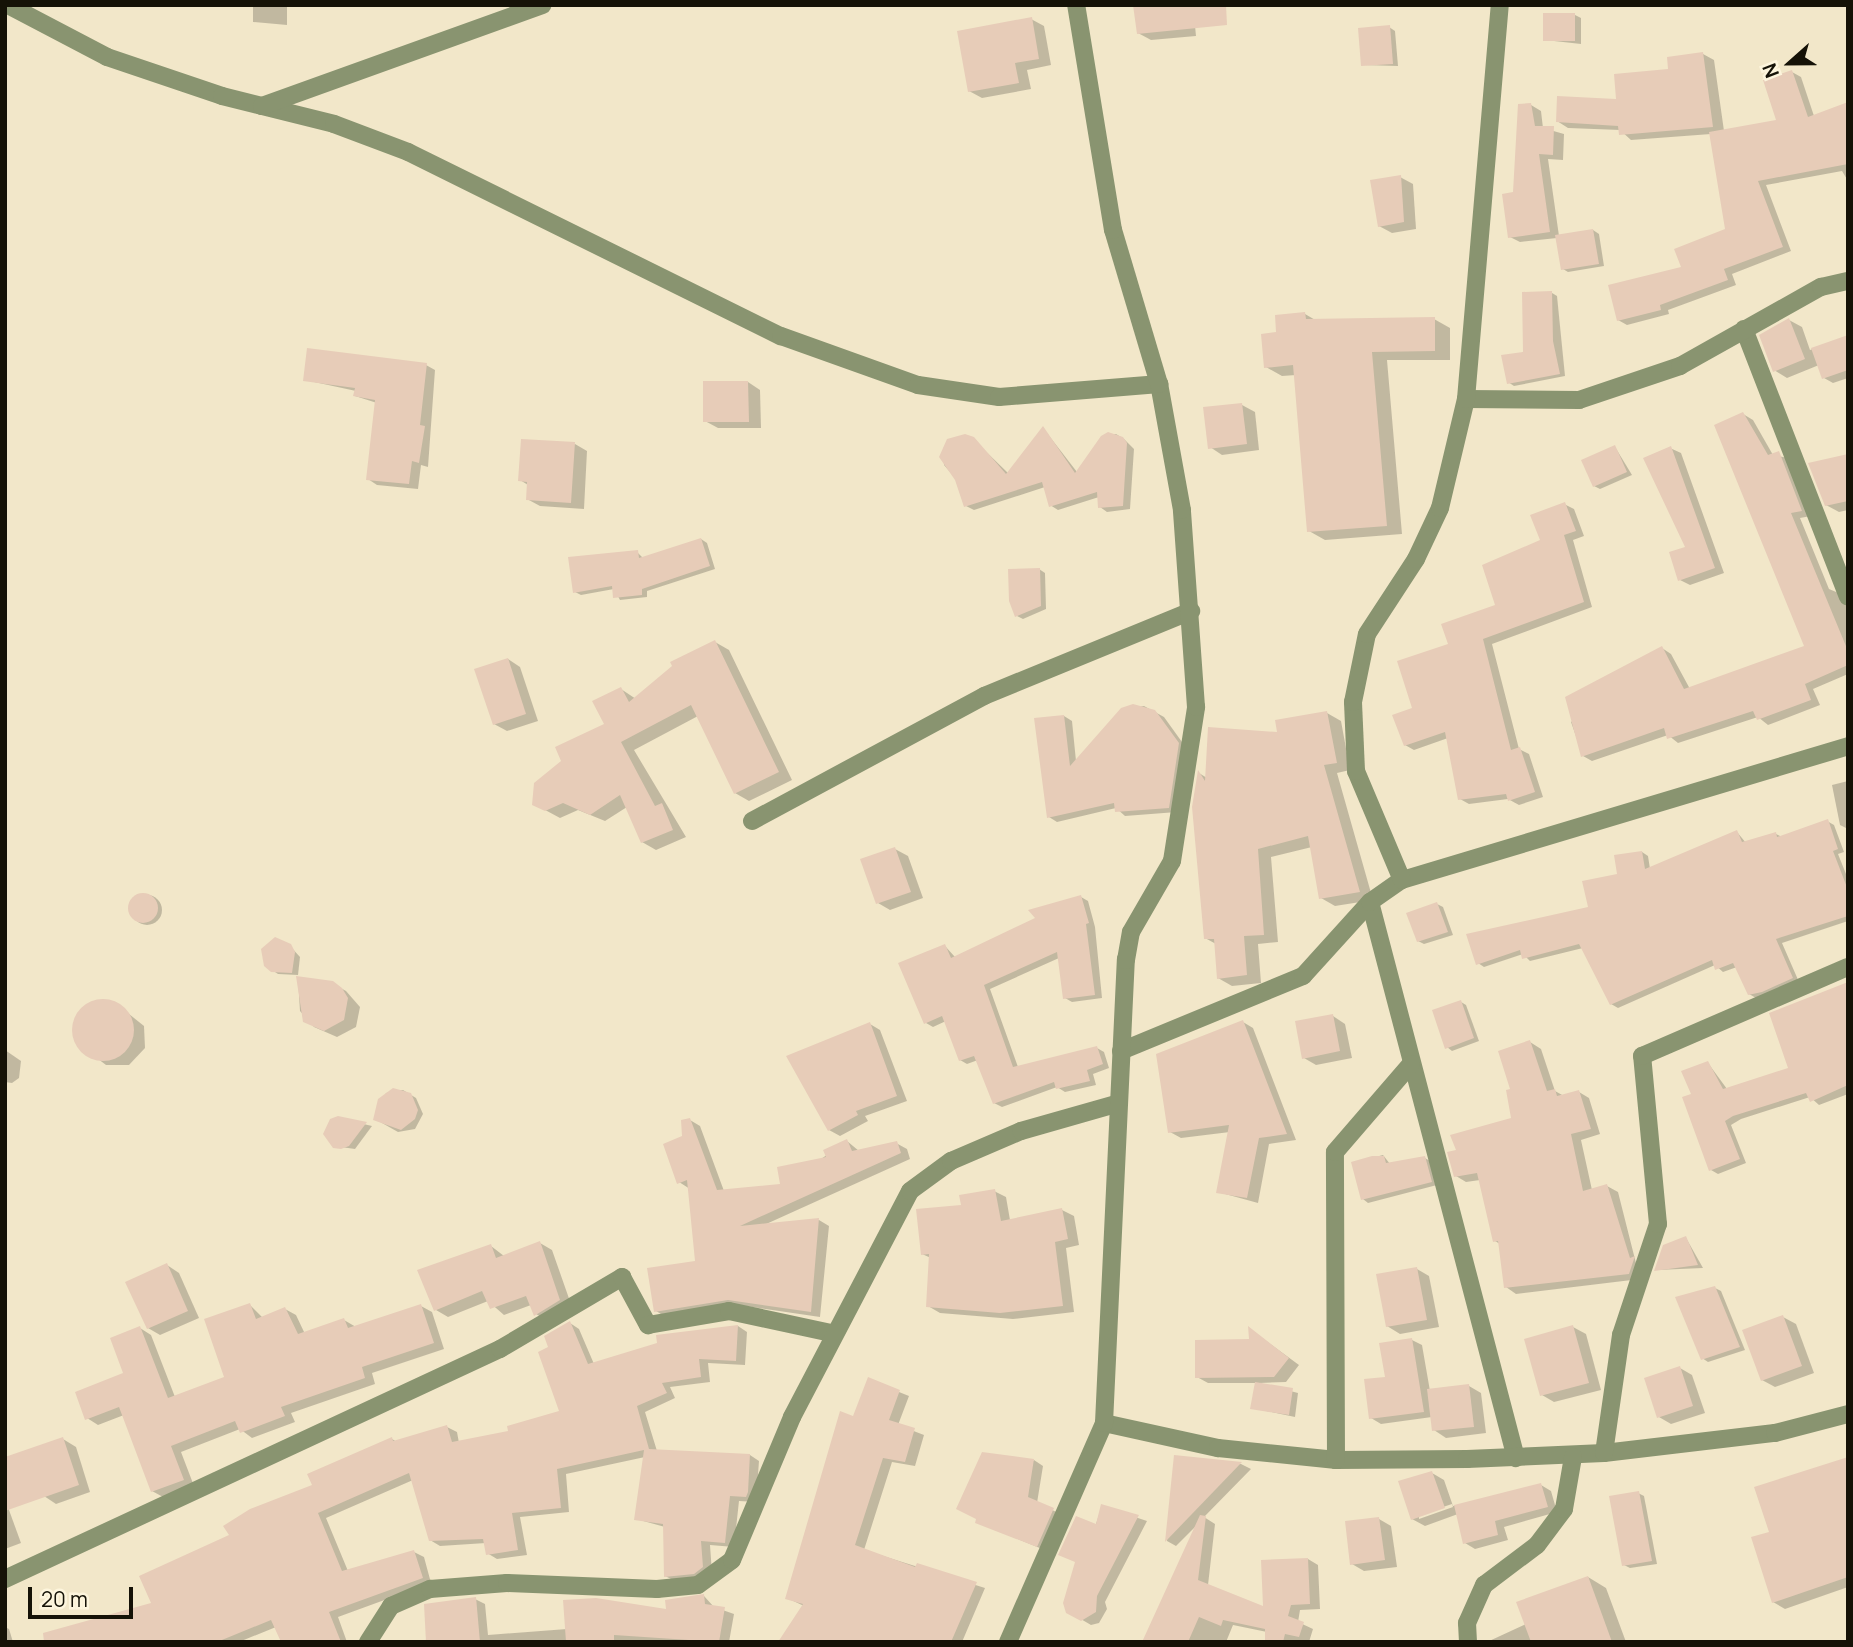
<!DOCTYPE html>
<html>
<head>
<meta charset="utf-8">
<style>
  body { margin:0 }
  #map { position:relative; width:1853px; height:1647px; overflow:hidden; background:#f2e7c9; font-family:Manrope,sans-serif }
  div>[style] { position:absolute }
  .shadow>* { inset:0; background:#0003 }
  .round { border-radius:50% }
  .building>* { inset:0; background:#e7ccb8 }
  .lane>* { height:18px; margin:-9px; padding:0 9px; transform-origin:9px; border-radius:9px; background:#899470 }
  .street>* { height:18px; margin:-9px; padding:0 9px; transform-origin:9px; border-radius:9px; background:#899470 }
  span { translate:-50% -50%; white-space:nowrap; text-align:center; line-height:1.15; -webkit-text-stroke:5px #fdf5dd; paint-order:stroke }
  .frame { position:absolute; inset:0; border:7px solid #151207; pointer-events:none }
  .north { position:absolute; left:1755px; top:28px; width:70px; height:70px; -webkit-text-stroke:5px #fdf5dd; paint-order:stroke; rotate:249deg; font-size:19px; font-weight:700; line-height:28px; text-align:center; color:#151207 }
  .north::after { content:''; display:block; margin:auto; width:24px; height:32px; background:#151207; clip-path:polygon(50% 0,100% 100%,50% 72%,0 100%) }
  .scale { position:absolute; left:28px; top:1587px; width:105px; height:32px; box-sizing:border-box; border:4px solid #151207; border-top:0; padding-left:9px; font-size:21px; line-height:24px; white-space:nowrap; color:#151207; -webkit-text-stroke:5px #fdf5dd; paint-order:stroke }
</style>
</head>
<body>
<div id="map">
  <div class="shadow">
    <div style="clip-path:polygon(253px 5px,287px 5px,287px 25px,253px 22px)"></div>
    <div style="clip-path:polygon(1193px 5px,1196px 36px,1151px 40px,1138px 33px)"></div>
    <div style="clip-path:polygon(1575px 15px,1581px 18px,1581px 44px,1545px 40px)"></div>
    <div style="clip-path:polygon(1031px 19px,1044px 26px,1051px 65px,1027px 70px,1031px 89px,982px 98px,969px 91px)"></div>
    <div style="clip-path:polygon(1389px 27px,1395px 31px,1398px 66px,1363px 65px)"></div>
    <div style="clip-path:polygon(1703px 54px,1714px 60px,1724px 131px,1778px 121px,1792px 72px,1801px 77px,1814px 116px,1848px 103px,1848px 181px,1842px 171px,1766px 185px,1791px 251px,1732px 274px,1736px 285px,1668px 310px,1669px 314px,1627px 325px,1618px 320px,1727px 231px,1711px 134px,1631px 140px,1620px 130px,1568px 128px,1557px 121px,1618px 101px)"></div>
    <div style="clip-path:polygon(1531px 105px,1541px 111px,1543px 128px,1564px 134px,1563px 160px,1548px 159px,1559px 236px,1593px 230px,1599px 234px,1604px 266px,1568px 272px,1563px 269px,1557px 238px,1520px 242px,1510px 237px)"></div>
    <div style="clip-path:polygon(1400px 177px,1413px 184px,1416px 229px,1392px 233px,1379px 226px)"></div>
    <div style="clip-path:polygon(1552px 293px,1557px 296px,1565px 376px,1514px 386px,1508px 382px)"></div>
    <div style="clip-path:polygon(1305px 314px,1317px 321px,1434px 319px,1450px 328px,1450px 360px,1387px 360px,1402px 534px,1325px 540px,1309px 531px,1296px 375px,1282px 376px,1266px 367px,1278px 334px)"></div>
    <div style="clip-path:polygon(1789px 320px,1802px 327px,1810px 350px,1848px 336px,1848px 378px,1833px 383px,1824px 378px,1819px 365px,1787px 378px,1774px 370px)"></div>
    <div style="clip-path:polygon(426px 365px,435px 370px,428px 467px,421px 465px,418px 489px,377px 485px,368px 479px,377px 403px,355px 396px,356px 391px,305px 380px)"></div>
    <div style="clip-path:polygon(748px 382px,760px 390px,761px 428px,718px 428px,705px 421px)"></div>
    <div style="clip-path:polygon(1242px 405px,1255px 412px,1259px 450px,1222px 455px,1210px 447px)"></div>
    <div style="clip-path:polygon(1743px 414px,1753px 420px,1773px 455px,1788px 458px,1811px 516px,1800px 518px,1829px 589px,1841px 594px,1848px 607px,1848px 674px,1813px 689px,1820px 705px,1768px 725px,1758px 717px,1678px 743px,1668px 735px,1592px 761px,1583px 756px,1571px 722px,1662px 648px,1671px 654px,1690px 689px,1807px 647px)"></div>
    <div style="clip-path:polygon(1043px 428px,1077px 472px,1102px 437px,1116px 434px,1124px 439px,1134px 449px,1130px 509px,1107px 512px,1100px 507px,1099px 497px,1058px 510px,1050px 505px,1045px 487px,974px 510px,966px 506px,957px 480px,944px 465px,943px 448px,973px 439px,1009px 474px)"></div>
    <div style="clip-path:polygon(575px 444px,587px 451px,584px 509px,540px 506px,527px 499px,528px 485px,520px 480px)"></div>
    <div style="clip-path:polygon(1615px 447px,1632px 475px,1600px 489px,1594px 486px)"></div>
    <div style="clip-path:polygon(1670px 448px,1681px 453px,1724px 573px,1690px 585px,1680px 580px,1687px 548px)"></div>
    <div style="clip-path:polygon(1848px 455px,1848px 510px,1839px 512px,1826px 505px)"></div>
    <div style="clip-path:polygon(1564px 504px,1574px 509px,1584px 536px,1573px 540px,1592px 607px,1492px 644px,1519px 749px,1529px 754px,1543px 797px,1519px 805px,1508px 799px,1469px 804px,1460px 799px,1448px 738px,1414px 750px,1405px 745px,1414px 709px,1451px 645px,1498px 606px)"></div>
    <div style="clip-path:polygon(701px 539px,707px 543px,715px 569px,647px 591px,647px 597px,620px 600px,614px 589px,581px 595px,575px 592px,637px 552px,643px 558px)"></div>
    <div style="clip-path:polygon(1039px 569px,1045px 573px,1046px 609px,1023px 619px,1017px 616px)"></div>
    <div style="clip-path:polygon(715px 642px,729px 650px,792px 780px,749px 801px,735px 793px,698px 716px,634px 750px,686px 837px,656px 850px,642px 842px,627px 807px,605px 821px,578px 810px,560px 818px,534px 804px,607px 725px,621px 689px,636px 699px)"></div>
    <div style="clip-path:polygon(508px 659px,520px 667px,538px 721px,507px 731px,494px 724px)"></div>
    <div style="clip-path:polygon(1144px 706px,1164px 717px,1187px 749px,1177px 812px,1125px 816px,1116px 808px,1057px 822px,1049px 817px,1064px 716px,1072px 721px,1076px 761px,1122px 710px)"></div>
    <div style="clip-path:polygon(1327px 713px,1341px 721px,1350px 770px,1337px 773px,1373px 900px,1335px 906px,1321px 898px,1312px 847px,1271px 857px,1278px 942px,1258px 944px,1261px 983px,1232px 986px,1218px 978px,1216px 944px,1205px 938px,1199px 773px,1207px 778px,1279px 734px)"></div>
    <div style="clip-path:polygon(1848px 781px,1848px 829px,1840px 825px,1832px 785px)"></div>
    <div style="clip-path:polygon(1827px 821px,1834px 825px,1844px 852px,1838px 854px,1848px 879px,1848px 921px,1782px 943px,1799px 982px,1756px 998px,1749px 994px,1737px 967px,1723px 972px,1715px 965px,1618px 1008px,1611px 1004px,1583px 948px,1530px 961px,1523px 954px,1484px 967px,1478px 963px,1590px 908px,1642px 852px,1648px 856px,1650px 869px,1737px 832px,1746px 843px,1776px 834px,1782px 837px)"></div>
    <div style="clip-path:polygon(895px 849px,908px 856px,923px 898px,890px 910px,878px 903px)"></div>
    <div class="round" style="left:132px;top:895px;width:30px;height:30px"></div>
    <div style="clip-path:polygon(1081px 897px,1088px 901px,1095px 927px,1102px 998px,1072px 1002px,1065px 998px,1059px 958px,990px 989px,1018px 1067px,1097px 1048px,1104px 1052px,1109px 1068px,1093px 1074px,1096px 1085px,1065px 1092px,1057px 1087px,1002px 1107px,994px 1103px,978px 1060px,967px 1064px,960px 1060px,946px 1021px,933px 1027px,926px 1023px,945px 946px,955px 957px)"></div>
    <div style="clip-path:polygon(1437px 904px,1443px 907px,1453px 935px,1424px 944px,1418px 941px)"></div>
    <div style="clip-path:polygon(290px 946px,300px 957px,298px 975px,278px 974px,272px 970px)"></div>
    <div style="clip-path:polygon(298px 978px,332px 983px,346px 991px,360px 1007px,356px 1027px,337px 1037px,314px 1027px,300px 1011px)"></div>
    <div style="clip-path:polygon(1848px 985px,1848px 1094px,1819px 1105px,1810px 1097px,1741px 1119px,1731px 1125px,1746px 1163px,1718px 1174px,1711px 1170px,1693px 1095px,1708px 1063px,1727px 1089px,1791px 1070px)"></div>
    <div style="clip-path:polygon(91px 1002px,114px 1002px,144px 1026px,145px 1048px,129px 1065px,106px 1065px,76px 1042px,76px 1019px)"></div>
    <div style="clip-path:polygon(1461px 1002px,1466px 1005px,1479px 1041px,1452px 1051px,1447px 1047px)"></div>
    <div style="clip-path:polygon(1333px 1016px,1345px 1024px,1352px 1058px,1316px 1065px,1304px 1058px)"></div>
    <div style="clip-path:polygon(1243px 1022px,1253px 1028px,1296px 1140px,1269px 1144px,1258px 1203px,1218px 1192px,1230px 1132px,1181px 1138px,1170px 1132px)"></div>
    <div style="clip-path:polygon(870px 1024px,880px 1030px,907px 1101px,865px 1116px,868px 1121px,840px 1136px,829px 1130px,788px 1057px)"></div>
    <div style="clip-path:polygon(1530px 1042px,1541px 1049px,1555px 1091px,1564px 1096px,1579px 1092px,1589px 1098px,1600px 1134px,1581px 1140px,1592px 1190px,1607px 1186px,1618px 1192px,1640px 1279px,1516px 1294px,1506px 1287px,1500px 1244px,1495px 1241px,1480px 1180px,1466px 1182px,1456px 1176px,1458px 1152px,1513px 1119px,1512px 1090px)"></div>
    <div style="clip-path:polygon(5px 1050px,21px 1061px,19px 1078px,12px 1083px,5px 1082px)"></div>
    <div style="clip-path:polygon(403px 1090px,416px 1098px,423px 1114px,415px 1129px,398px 1132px,375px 1119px,386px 1093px)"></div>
    <div style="clip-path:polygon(338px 1118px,372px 1126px,355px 1149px,334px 1146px)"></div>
    <div style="clip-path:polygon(690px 1120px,700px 1126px,724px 1191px,782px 1186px,847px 1141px,859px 1151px,896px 1143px,907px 1149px,910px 1159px,764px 1225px,819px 1220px,829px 1226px,820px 1317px,739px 1305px,666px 1317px,656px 1311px,697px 1263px,690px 1189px,679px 1182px)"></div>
    <div style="clip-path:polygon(1383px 1155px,1390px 1164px,1425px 1158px,1430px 1161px,1437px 1185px,1368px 1203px,1363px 1199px,1353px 1163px)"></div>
    <div style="clip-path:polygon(994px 1191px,1006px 1197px,1010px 1220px,1062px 1210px,1074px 1216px,1079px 1245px,1066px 1248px,1074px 1312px,1013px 1319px,940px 1313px,928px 1306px,931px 1258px,922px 1254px,963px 1206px)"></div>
    <div style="clip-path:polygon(1686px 1238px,1703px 1268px,1657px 1270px)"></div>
    <div style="clip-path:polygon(540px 1243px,552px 1250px,572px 1307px,548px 1321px,536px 1314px,531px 1305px,504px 1315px,488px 1301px,448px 1317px,436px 1310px,491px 1246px,504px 1256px)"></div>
    <div style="clip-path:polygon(167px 1265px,179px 1273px,199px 1318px,160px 1335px,148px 1328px)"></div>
    <div style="clip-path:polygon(1417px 1269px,1429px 1276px,1439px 1327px,1400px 1334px,1387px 1326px)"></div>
    <div style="clip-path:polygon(1715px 1288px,1721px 1291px,1745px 1350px,1708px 1362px,1702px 1358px)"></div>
    <div style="clip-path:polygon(250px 1305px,263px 1318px,285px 1309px,296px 1315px,305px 1334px,344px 1320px,356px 1327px,421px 1306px,432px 1312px,444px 1349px,372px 1373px,375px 1384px,291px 1413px,295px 1422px,252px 1438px,240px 1429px,181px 1452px,194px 1486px,163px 1497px,152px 1491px,124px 1415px,98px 1425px,87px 1418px,126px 1374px,140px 1328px,151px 1335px,175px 1397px,226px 1378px)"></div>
    <div style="clip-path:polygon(1783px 1317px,1796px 1324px,1814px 1373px,1775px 1387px,1762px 1380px)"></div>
    <div style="clip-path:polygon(570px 1323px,579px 1329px,594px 1364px,738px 1326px,747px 1332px,745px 1365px,708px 1363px,710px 1382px,670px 1387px,675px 1398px,645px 1412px,657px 1451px,750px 1455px,759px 1461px,756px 1502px,739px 1501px,734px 1547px,710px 1545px,712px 1573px,675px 1581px,665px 1576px,665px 1527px,636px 1519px,645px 1457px,566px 1474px,569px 1512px,520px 1517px,527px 1555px,497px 1559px,487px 1553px,486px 1543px,440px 1546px,430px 1540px,413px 1480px,326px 1518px,348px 1571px,414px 1552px,424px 1557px,431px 1583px,338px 1617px,347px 1642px,283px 1642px,276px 1627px,239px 1642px,89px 1642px,153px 1604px,231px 1536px,392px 1439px,397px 1442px,447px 1427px,457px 1432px,459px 1443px,510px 1433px,561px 1412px,551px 1348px)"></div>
    <div style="clip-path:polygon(1573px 1327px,1586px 1334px,1601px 1390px,1554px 1402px,1542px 1395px)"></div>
    <div style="clip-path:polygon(1250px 1329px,1299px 1365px,1286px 1382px,1259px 1383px,1298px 1393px,1295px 1417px,1252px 1408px,1256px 1383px,1208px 1383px,1197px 1377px,1250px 1341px)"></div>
    <div style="clip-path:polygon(1412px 1340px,1422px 1345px,1430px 1391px,1469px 1386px,1481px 1393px,1486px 1433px,1446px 1438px,1434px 1430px,1432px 1417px,1381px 1424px,1371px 1418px,1387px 1378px)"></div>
    <div style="clip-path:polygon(1680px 1368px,1692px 1375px,1705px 1413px,1671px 1424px,1659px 1417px)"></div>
    <div style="clip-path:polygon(869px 1380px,909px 1396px,898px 1425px,924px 1435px,915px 1466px,892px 1462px,864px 1550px,985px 1588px,962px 1642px,780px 1642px,804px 1606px,787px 1598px)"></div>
    <div style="clip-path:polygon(63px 1439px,76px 1447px,90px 1492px,56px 1504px,44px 1496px)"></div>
    <div style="clip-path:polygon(1175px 1457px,1241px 1464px,1251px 1469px,1204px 1517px,1215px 1524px,1208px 1585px,1265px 1609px,1308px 1559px,1318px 1565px,1320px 1609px,1300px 1610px,1298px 1622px,1313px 1629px,1309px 1642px,1267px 1642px,1267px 1632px,1233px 1625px,1226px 1642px,1154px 1642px,1197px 1525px,1176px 1546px,1167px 1541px)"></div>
    <div style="clip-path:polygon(1848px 1459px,1848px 1587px,1785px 1609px,1773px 1602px,1771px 1533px)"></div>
    <div style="clip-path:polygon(1034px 1460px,1043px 1466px,1037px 1503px,1063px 1515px,1047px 1551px,977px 1522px)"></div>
    <div style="clip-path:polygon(evenodd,1432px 1473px,1444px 1480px,1453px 1506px,1541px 1485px,1551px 1491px,1557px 1512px,1504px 1527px,1508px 1540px,1475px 1549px,1465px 1543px,1458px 1514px,1425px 1526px,1412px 1519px,1432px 1473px,1452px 1504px,1453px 1507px,1419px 1519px,1419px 1515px,1452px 1504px)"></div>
    <div style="clip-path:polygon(1638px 1493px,1644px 1496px,1657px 1564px,1630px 1568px,1624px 1565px)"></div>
    <div style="clip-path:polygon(5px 1499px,21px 1543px,5px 1549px)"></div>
    <div style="clip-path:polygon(1102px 1506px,1147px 1521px,1105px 1602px,1107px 1609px,1099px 1623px,1091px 1625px,1067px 1611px)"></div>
    <div style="clip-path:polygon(1379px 1519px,1391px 1526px,1397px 1567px,1364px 1571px,1352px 1564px)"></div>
    <div style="clip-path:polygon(1588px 1577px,1606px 1588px,1626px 1642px,1487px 1642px,1526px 1624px)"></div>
    <div style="clip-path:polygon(704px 1596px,714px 1607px,734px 1614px,729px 1642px,428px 1642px,475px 1599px,485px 1604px,488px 1635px,567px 1629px,668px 1611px)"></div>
    <div style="clip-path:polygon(5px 1627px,9px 1629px,13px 1642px,5px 1642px)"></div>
  </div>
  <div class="building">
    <div style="clip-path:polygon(1133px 5px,1226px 5px,1227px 25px,1137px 34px)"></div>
    <div style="clip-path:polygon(1543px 13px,1575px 13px,1575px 41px,1543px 41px)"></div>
    <div style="clip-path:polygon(1032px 17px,1039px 59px,1015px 63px,1019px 83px,968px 92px,957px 31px)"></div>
    <div style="clip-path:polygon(1390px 25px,1393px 64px,1361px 66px,1358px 28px)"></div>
    <div style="clip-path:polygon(1703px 52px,1713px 127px,1619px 135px,1618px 126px,1556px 122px,1557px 96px,1616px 99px,1614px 74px,1668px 69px,1667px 57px)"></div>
    <div style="clip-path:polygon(1792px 70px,1808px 117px,1848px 102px,1848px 164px,1758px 181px,1783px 247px,1724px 269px,1728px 280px,1660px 305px,1661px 310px,1617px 321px,1608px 285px,1681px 267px,1674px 249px,1725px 229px,1709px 132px,1776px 120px,1763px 80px)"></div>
    <div style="clip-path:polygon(1531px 103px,1535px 126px,1554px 126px,1553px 155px,1539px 154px,1550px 232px,1508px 238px,1502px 194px,1513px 192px,1518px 104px)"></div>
    <div style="clip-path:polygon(1401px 175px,1404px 222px,1378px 227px,1370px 180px)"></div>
    <div style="clip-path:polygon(1593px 229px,1599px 264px,1561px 270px,1555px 235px)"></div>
    <div style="clip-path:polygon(1552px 291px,1553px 341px,1560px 374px,1507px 384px,1501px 355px,1523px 352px,1522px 292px)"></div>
    <div style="clip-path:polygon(1305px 312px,1306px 319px,1435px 317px,1435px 351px,1372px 352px,1387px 526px,1307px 532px,1293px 365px,1264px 368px,1261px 334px,1276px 332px,1275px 315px)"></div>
    <div style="clip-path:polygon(1789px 318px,1805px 359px,1773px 372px,1759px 335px)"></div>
    <div style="clip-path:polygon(1848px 335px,1848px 370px,1822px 379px,1811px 348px)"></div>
    <div style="clip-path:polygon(307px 348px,427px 363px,420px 425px,425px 426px,419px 463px,412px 461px,409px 484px,366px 480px,375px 400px,353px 396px,355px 388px,303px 381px)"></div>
    <div style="clip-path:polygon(703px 381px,748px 381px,749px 422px,703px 422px)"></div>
    <div style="clip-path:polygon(1242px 403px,1247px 444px,1208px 449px,1203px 407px)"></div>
    <div style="clip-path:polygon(1743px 412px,1768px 455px,1779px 451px,1802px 511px,1791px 513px,1848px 651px,1848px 665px,1805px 684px,1811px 700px,1757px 720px,1753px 711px,1667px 739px,1664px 728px,1581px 757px,1565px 697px,1662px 646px,1684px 689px,1804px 646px,1714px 425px)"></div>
    <div style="clip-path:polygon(1043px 426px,1075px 473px,1101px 436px,1108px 432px,1123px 437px,1127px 443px,1123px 506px,1098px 508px,1097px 492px,1049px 507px,1042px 482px,964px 507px,955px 480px,939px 457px,947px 439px,965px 434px,974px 437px,1006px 474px)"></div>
    <div style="clip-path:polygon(521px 439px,575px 442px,571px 503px,526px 500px,527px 482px,518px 481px)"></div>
    <div style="clip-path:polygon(1615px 445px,1627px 472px,1593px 487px,1581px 460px)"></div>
    <div style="clip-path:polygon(1671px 446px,1715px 568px,1678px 581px,1669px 552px,1685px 547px,1643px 458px)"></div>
    <div style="clip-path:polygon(1848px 454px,1848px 501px,1825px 506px,1808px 463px)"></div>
    <div style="clip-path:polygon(1565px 502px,1576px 531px,1564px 535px,1584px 602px,1483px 639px,1511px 750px,1520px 747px,1535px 792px,1508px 801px,1506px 794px,1458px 800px,1445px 732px,1404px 746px,1392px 715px,1412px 708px,1397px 661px,1448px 644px,1441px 624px,1495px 605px,1482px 565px,1540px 540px,1530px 515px)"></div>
    <div style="clip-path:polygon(701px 538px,710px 566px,642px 589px,642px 595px,613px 598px,612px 586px,573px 593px,568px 557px,638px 550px,639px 558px)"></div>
    <div style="clip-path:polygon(1040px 568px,1041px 606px,1015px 617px,1009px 601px,1008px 569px)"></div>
    <div style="clip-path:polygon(715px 640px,779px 772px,734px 794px,691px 705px,621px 742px,655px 806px,662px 803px,673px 830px,641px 843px,620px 795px,590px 815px,563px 803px,545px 811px,532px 805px,534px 783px,561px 761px,555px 747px,604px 724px,592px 701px,621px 687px,629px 702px,672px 666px,670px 662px)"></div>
    <div style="clip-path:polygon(508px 658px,526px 714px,493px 725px,474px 669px)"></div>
    <div style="clip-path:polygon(1133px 704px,1155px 710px,1179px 743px,1169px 808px,1115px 812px,1114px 803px,1047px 818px,1034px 718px,1064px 715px,1070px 766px,1121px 708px)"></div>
    <div style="clip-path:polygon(1327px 711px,1337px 763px,1324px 765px,1360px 892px,1319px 899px,1308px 836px,1258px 849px,1264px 935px,1244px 936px,1247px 975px,1217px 979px,1214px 939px,1204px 939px,1192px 807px,1198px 770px,1205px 781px,1208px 727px,1277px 732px,1275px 720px)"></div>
    <div style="clip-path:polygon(1828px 819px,1838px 849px,1833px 851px,1848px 890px,1848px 916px,1776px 939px,1793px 978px,1762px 992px,1748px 995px,1733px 963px,1715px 970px,1712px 960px,1610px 1005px,1579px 944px,1522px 959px,1520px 950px,1476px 965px,1466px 934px,1588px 907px,1582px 881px,1617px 874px,1614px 855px,1642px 851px,1645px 869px,1737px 830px,1742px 842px,1776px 832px,1777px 837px)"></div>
    <div style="clip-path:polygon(895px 847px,911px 892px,876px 904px,860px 859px)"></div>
    <div class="round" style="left:128px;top:893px;width:30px;height:30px"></div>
    <div style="clip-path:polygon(1081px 895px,1089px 923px,1086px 924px,1095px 995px,1063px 999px,1057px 952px,984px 985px,1013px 1067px,1097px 1046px,1103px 1064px,1087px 1070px,1090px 1081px,1056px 1089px,1054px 1082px,993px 1104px,974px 1056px,959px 1061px,942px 1016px,924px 1024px,898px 963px,945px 944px,951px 958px,1035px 918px,1028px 910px)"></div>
    <div style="clip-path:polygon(1437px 902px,1448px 932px,1417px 942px,1406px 913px)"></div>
    <div style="clip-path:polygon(275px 937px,291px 944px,295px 952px,292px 973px,271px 972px,264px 966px,261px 949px)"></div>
    <div style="clip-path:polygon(296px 976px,333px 981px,342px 988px,348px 998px,344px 1020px,324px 1031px,303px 1022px)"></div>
    <div style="clip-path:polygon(1848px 982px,1848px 1085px,1810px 1102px,1806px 1093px,1733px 1116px,1725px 1121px,1740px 1159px,1709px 1171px,1682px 1097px,1691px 1094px,1681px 1071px,1708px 1061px,1723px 1089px,1788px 1068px,1769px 1013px)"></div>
    <div class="round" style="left:72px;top:999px;width:62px;height:62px"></div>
    <div style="clip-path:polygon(1461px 1000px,1474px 1038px,1445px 1049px,1432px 1010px)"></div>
    <div style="clip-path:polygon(1333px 1014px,1340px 1051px,1302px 1059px,1295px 1021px)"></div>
    <div style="clip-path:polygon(1243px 1020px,1287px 1134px,1259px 1138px,1247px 1198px,1216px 1193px,1229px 1125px,1168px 1133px,1156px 1054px)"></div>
    <div style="clip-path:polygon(870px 1022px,897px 1096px,856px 1111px,858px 1115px,828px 1131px,786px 1056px)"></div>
    <div style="clip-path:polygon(1530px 1040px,1547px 1091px,1555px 1089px,1557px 1096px,1579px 1090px,1591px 1129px,1571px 1134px,1583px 1191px,1607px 1184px,1630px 1258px,1635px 1256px,1629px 1274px,1504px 1288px,1498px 1241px,1493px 1242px,1477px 1173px,1454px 1177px,1447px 1152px,1456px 1150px,1450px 1135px,1511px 1118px,1506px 1090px,1510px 1089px,1498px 1051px)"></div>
    <div style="clip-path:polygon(393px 1088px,411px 1093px,418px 1110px,415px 1119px,401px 1130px,373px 1120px,378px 1099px)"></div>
    <div style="clip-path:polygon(338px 1116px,367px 1122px,349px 1146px,341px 1149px,333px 1148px,323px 1134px,330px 1119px)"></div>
    <div style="clip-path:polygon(690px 1118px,717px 1190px,780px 1184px,777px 1167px,826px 1157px,823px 1150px,847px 1139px,852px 1151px,897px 1141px,901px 1153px,740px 1226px,819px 1218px,811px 1312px,728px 1300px,654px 1312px,647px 1268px,695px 1261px,687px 1180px,677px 1184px,663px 1144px,682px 1136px,681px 1120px)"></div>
    <div style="clip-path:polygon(1372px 1156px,1384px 1156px,1386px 1163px,1425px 1156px,1432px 1182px,1361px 1200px,1351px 1162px)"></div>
    <div style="clip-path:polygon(995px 1189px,1001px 1221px,1062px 1208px,1068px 1239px,1055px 1242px,1063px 1306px,1000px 1313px,926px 1307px,929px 1254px,921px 1255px,916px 1209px,961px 1205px,959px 1195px)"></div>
    <div style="clip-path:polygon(1686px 1236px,1698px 1265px,1654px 1271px,1663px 1245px)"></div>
    <div style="clip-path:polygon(540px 1241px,560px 1300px,534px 1316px,526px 1296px,490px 1309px,482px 1291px,434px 1311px,417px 1270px,491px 1244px,496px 1258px)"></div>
    <div style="clip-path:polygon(167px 1263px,188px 1311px,147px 1329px,125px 1282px)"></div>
    <div style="clip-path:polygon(1417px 1267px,1427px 1320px,1386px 1327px,1376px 1274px)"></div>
    <div style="clip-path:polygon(1715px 1286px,1740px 1347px,1701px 1360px,1675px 1297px)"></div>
    <div style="clip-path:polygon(250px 1303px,256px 1319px,285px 1307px,298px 1334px,344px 1318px,348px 1328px,421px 1304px,434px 1343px,362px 1367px,365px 1378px,281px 1407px,285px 1416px,240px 1433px,235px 1421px,171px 1446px,184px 1480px,151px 1492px,119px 1407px,85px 1420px,75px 1392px,123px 1373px,110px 1338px,140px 1326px,168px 1398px,224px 1377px,204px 1319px)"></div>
    <div style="clip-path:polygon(1783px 1315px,1802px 1366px,1761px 1381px,1742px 1330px)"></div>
    <div style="clip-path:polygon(570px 1321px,588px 1364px,657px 1343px,656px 1335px,738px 1325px,736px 1361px,699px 1359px,701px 1377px,662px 1383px,667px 1393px,637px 1406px,649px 1449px,750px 1454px,748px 1492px,746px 1497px,730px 1496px,725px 1543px,701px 1541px,703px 1567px,694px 1574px,664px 1577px,663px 1524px,634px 1520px,644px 1450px,557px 1469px,561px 1508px,512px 1513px,518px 1550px,486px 1555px,483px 1539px,429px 1541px,409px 1473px,318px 1513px,342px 1571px,414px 1550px,423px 1578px,329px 1612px,341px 1642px,281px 1642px,271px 1620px,217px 1642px,44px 1642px,43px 1633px,151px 1603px,139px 1576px,229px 1535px,223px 1526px,250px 1509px,312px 1485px,307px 1474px,392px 1437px,393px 1441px,447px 1425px,452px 1442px,508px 1431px,507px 1426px,559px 1411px,538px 1352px,548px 1347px,544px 1336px)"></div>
    <div style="clip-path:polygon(1573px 1325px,1589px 1383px,1540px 1396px,1524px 1339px)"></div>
    <div style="clip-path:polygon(1248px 1326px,1289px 1358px,1274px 1377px,1195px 1378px,1195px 1340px,1249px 1339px)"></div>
    <div style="clip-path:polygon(1412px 1338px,1424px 1412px,1369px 1419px,1364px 1379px,1385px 1377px,1379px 1343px)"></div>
    <div style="clip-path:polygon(1680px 1366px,1693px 1406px,1657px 1418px,1644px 1378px)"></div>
    <div style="clip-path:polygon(868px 1377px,900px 1390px,889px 1420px,915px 1428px,905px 1462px,883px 1458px,855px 1545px,915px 1567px,917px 1563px,977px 1582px,951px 1642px,778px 1642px,803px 1604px,785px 1599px,840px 1411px,853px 1416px)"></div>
    <div style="clip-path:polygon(1255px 1382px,1293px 1388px,1289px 1415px,1250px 1409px)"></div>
    <div style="clip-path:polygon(1469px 1384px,1474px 1427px,1432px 1431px,1427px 1389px)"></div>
    <div style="clip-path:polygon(63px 1437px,79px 1485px,5px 1511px,5px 1457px)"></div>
    <div style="clip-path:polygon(982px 1452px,1034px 1459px,1028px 1497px,1054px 1508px,1037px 1547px,975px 1523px,976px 1519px,956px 1509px)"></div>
    <div style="clip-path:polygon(1174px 1455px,1242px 1462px,1165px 1542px)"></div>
    <div style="clip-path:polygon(1848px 1457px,1848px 1577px,1772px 1603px,1751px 1537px,1769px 1532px,1754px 1487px)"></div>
    <div style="clip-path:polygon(1432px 1471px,1445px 1508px,1411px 1520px,1398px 1481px)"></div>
    <div style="clip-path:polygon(1541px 1483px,1548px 1507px,1495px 1521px,1498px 1535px,1463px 1544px,1454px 1505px)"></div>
    <div style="clip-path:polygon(1639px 1491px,1652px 1561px,1622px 1566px,1609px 1496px)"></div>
    <div style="clip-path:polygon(1101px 1504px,1139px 1515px,1097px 1596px,1096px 1612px,1081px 1621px,1066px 1613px,1063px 1603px,1075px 1562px,1058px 1555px,1076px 1516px,1096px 1524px)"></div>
    <div style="clip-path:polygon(1200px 1515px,1206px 1516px,1198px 1580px,1263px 1606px,1261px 1560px,1308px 1558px,1310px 1604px,1291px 1605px,1288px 1616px,1304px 1622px,1299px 1637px,1285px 1634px,1283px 1642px,1265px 1642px,1265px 1629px,1223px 1620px,1221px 1626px,1199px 1617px,1188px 1642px,1142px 1642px)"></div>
    <div style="clip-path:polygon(1379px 1517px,1385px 1560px,1350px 1565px,1345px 1521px)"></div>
    <div style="clip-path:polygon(1588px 1576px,1612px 1642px,1531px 1642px,1516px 1602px)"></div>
    <div style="clip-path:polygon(704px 1594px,705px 1604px,725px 1607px,719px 1642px,614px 1635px,614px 1642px,566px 1642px,563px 1600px,596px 1598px,666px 1609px,665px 1600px)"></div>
    <div style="clip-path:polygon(476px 1597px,480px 1642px,426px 1642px,424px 1604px)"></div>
  </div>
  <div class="lane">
    <div style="left:752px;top:821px;width:264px;rotate:-28.3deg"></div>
    <div style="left:984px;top:696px;width:224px;rotate:-22.3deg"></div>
  </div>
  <div class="street">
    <div style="left:8px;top:5px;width:112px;rotate:27.7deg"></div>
    <div style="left:107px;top:57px;width:121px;rotate:18.7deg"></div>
    <div style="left:222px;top:96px;width:115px;rotate:14deg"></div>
    <div style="left:334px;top:124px;width:79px;rotate:20.7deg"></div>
    <div style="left:408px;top:152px;width:416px;rotate:26.3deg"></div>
    <div style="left:781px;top:336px;width:145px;rotate:19.7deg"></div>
    <div style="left:918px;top:385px;width:82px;rotate:8.4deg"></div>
    <div style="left:999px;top:397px;width:161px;rotate:-4.6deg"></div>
    <div style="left:262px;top:106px;width:298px;rotate:-19.8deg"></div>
    <div style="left:1744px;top:329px;width:287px;rotate:68.8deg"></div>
    <div style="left:1466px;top:399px;width:113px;rotate:0.5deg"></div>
    <div style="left:1579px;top:400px;width:107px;rotate:-18.6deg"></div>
    <div style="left:1680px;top:366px;width:162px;rotate:-29.3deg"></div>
    <div style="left:1821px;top:287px;width:28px;rotate:-13deg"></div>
    <div style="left:1402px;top:880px;width:466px;rotate:-16.7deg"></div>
    <div style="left:1370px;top:902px;width:575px;rotate:75.29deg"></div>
    <div style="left:1121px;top:1051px;width:197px;rotate:-22.4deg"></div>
    <div style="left:1303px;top:976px;width:100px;rotate:-47.8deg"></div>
    <div style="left:1370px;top:902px;width:39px;rotate:-35deg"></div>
    <div style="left:1402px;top:880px;width:118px;rotate:-112.9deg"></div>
    <div style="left:1356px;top:771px;width:69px;rotate:-92.5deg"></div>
    <div style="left:1353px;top:702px;width:69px;rotate:-78.4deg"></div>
    <div style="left:1367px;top:634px;width:90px;rotate:-56.8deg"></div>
    <div style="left:1416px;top:559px;width:56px;rotate:-64.8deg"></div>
    <div style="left:1440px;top:508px;width:112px;rotate:-76.6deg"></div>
    <div style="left:1466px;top:399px;width:395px;rotate:-85.1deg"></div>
    <div style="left:1104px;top:1423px;width:117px;rotate:12.4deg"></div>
    <div style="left:1218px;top:1448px;width:119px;rotate:5.8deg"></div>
    <div style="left:1336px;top:1460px;width:131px;rotate:-0.4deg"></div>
    <div style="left:1467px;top:1459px;width:137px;rotate:-2.5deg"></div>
    <div style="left:1604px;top:1453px;width:172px;rotate:-6.7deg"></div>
    <div style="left:1775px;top:1433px;width:75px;rotate:-14.6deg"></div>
    <div style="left:1604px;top:1453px;width:119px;rotate:-81.8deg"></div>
    <div style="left:1621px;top:1335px;width:117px;rotate:-71.6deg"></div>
    <div style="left:1658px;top:1224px;width:169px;rotate:-95.4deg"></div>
    <div style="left:1642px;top:1056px;width:224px;rotate:-23.4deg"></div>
    <div style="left:1336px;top:1460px;width:308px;rotate:-90.2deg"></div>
    <div style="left:1335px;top:1152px;width:116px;rotate:-49.2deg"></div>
    <div style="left:5px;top:1579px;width:546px;rotate:-24.92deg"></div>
    <div style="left:500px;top:1349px;width:142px;rotate:-30.5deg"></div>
    <div style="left:622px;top:1277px;width:55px;rotate:61.6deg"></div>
    <div style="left:648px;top:1325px;width:82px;rotate:-9.8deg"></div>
    <div style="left:729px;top:1311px;width:108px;rotate:12.2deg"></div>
    <div style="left:368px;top:1642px;width:43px;rotate:-57.4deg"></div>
    <div style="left:391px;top:1606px;width:43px;rotate:-23.6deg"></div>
    <div style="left:430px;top:1589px;width:77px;rotate:-4.5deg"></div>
    <div style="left:507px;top:1583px;width:150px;rotate:2.3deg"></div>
    <div style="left:657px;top:1589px;width:41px;rotate:-5.6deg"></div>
    <div style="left:698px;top:1585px;width:42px;rotate:-36.3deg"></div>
    <div style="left:732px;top:1560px;width:155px;rotate:-67.2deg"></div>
    <div style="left:792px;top:1417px;width:255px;rotate:-62.4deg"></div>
    <div style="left:910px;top:1191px;width:51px;rotate:-36.2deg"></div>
    <div style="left:951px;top:1161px;width:76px;rotate:-23.2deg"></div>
    <div style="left:1021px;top:1131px;width:99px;rotate:-15.9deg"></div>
    <div style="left:1008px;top:1642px;width:239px;rotate:-66.3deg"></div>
    <div style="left:1104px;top:1423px;width:464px;rotate:-87.3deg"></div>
    <div style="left:1126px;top:960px;width:28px;rotate:-80deg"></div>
    <div style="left:1131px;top:932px;width:82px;rotate:-60deg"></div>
    <div style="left:1172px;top:861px;width:156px;rotate:-81.1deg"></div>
    <div style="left:1196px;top:707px;width:197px;rotate:-94.1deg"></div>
    <div style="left:1182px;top:510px;width:128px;rotate:-100.3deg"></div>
    <div style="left:1159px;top:384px;width:161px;rotate:-106.6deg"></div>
    <div style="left:1113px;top:230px;width:228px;rotate:-99.3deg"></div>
    <div style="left:1468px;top:1642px;width:19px;rotate:-93deg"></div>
    <div style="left:1467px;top:1623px;width:42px;rotate:-65.9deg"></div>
    <div style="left:1484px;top:1585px;width:66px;rotate:-37deg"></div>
    <div style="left:1537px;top:1545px;width:45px;rotate:-53.1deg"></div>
    <div style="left:1564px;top:1509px;width:53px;rotate:-80.2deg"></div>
  </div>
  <div class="frame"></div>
  <div class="north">N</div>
  <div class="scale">20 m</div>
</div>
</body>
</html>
